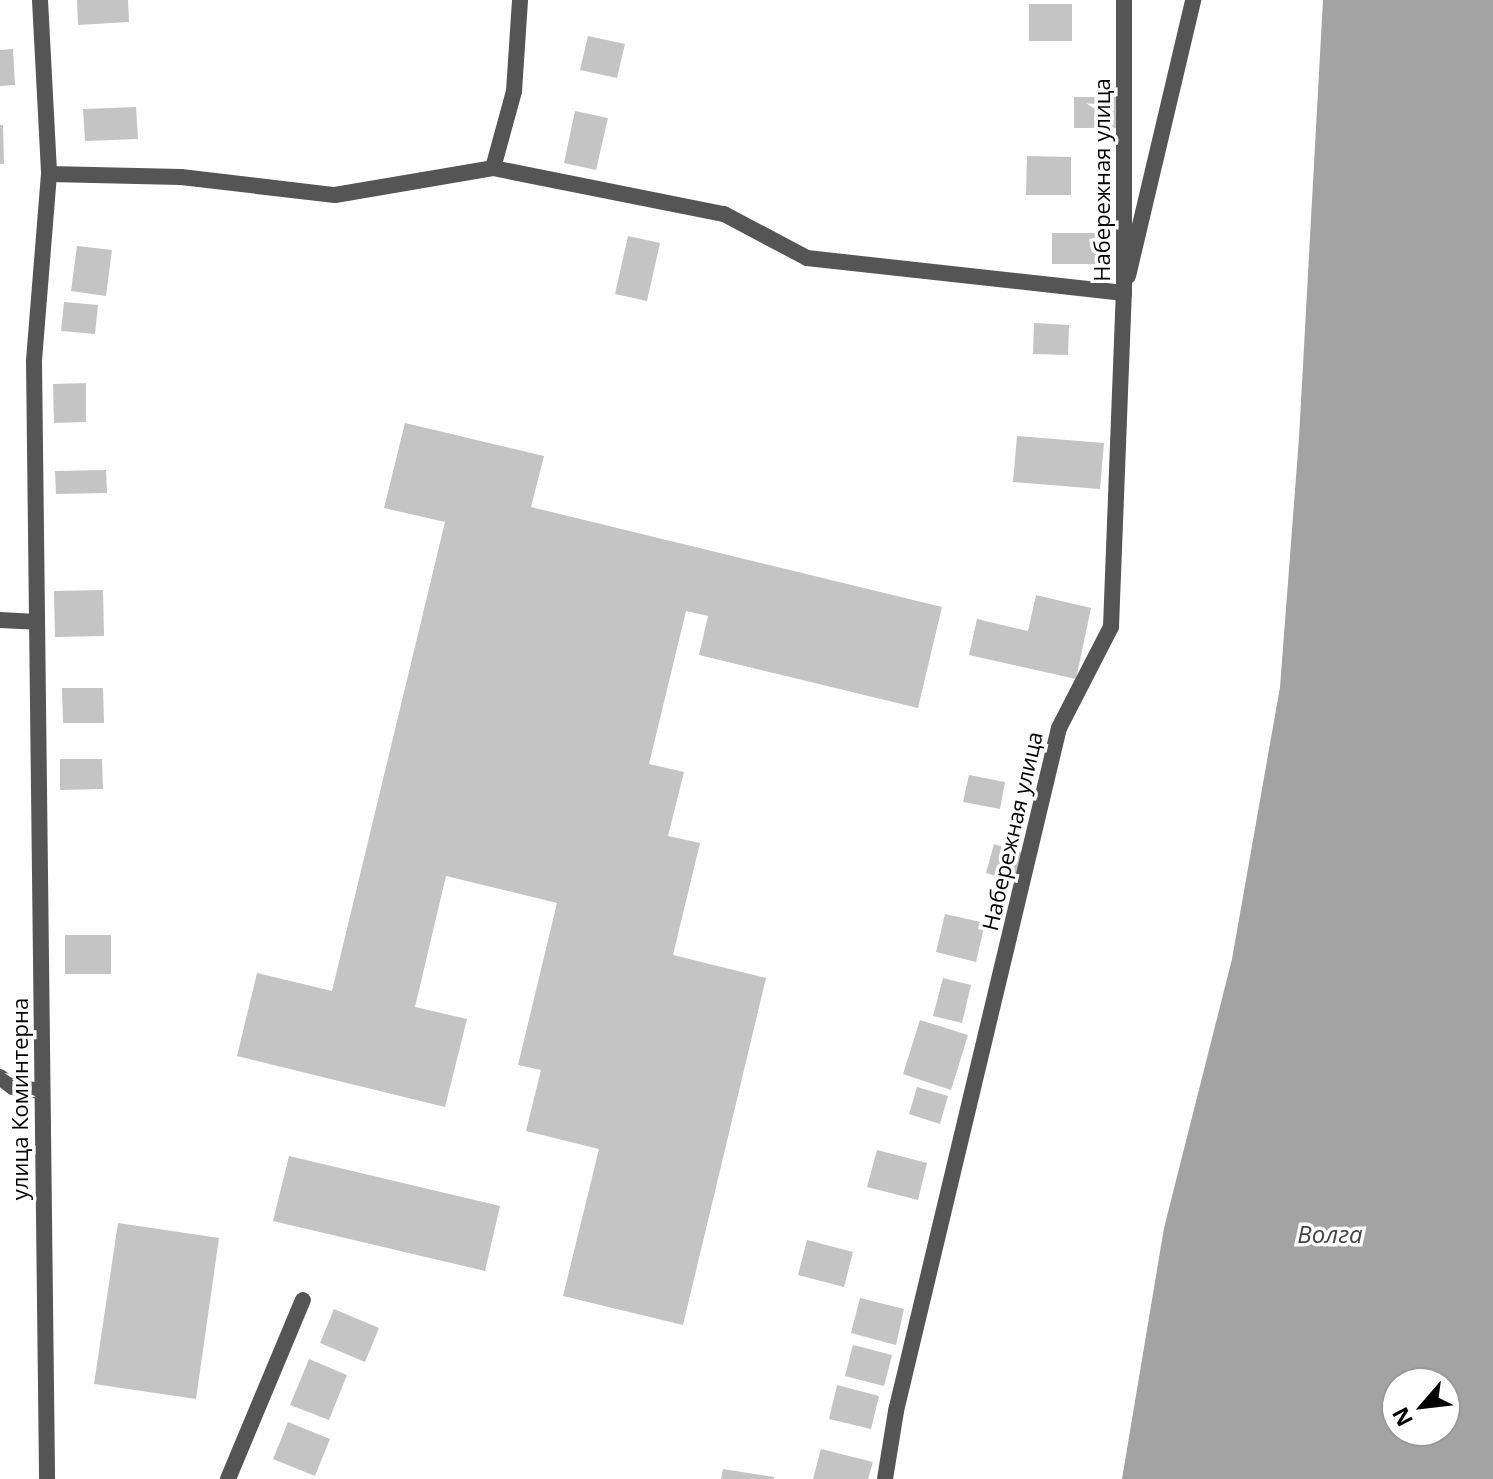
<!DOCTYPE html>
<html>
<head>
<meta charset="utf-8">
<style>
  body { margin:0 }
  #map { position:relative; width:1493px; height:1479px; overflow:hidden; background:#fff; font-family:"Open Sans",sans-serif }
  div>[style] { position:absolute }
  .water>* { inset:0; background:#a3a3a3 }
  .building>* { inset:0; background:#c4c4c4 }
  .service>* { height:16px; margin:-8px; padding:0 8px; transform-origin:8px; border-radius:8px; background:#555 }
  .minor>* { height:16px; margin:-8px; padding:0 8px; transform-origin:8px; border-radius:8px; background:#555 }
  .tertiary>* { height:16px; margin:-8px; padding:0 8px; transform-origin:8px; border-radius:8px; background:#555 }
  span { translate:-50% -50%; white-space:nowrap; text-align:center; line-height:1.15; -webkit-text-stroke:7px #fff; paint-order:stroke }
  .street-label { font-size:22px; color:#000 }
  .water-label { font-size:24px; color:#444; font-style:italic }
  .north { position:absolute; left:1381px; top:1367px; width:80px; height:80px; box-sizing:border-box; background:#fff; border:2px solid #999; border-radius:50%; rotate:242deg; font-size:22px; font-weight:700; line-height:32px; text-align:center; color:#000 }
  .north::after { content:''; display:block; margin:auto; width:28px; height:36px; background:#000; clip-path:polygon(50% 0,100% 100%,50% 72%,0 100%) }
</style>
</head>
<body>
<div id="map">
  <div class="water">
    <div style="clip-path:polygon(evenodd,1323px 0,1493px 0,1493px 1479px,1122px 1479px,1164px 1228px,1232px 959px,1280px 687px,1299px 438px,1323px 0,1397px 1383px,1445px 1383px,1445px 1431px,1397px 1431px,1397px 1383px)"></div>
  </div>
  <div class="building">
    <div style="clip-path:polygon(77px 0,128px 0,129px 22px,78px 25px)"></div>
    <div style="clip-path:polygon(1029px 4px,1072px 4px,1072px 41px,1029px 41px)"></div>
    <div style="clip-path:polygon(588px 36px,625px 44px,617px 78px,580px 70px)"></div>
    <div style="clip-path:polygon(13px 49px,15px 85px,0 86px,0 50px)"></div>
    <div style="clip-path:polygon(1074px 97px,1116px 97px,1116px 128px,1074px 128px)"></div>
    <div style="clip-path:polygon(136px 107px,138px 139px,85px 141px,83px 109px)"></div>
    <div style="clip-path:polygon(575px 111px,608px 118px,596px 170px,564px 163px)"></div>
    <div style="clip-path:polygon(0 125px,3px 125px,4px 164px,0 164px)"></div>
    <div style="clip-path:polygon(1027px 156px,1071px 157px,1071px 195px,1026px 195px)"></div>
    <div style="clip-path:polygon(1052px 233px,1103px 233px,1104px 264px,1052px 264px)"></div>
    <div style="clip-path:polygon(628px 236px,660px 243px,647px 301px,615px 294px)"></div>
    <div style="clip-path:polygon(77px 246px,112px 250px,106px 296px,71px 291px)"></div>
    <div style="clip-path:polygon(64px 302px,98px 305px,95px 334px,61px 331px)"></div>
    <div style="clip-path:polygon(1034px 323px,1069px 325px,1068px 355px,1033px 354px)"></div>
    <div style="clip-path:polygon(86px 383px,86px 422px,54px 423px,53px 384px)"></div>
    <div style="clip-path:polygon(405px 423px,544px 456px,531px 507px,942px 607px,918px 708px,699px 655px,708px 616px,686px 611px,649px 764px,684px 772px,668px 836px,700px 843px,673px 955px,766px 978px,683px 1325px,563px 1296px,599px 1149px,526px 1131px,541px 1070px,518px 1065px,557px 903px,446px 876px,415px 1007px,467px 1019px,445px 1107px,237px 1056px,257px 973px,332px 991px,445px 522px,384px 508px)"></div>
    <div style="clip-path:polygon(1017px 436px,1104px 443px,1100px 489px,1013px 482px)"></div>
    <div style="clip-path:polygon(106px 470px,107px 493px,56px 494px,55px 471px)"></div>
    <div style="clip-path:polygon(103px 590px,104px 636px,55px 637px,54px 591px)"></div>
    <div style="clip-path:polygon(1036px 595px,1091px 608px,1076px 679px,969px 655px,977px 619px,1028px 631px)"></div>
    <div style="clip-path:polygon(62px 688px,103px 688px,104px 723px,63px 723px)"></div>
    <div style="clip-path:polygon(60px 759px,102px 759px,103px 789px,60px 790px)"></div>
    <div style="clip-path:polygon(969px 775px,1005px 782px,1000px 809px,963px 802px)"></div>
    <div style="clip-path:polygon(994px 844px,1023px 853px,1014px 882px,986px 873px)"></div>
    <div style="clip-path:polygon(945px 914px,985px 923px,976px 962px,936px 952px)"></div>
    <div style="clip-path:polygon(65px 935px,111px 935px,111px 974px,65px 974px)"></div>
    <div style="clip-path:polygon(943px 978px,971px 985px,962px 1023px,933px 1016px)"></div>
    <div style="clip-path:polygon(920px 1020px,968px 1035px,951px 1090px,903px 1074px)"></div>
    <div style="clip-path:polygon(917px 1087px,948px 1096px,940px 1124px,909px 1114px)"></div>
    <div style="clip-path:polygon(877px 1150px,927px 1163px,918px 1200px,867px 1187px)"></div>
    <div style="clip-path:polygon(289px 1156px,500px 1206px,485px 1271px,273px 1221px)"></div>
    <div style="clip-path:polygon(118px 1223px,219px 1238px,196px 1399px,94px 1384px)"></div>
    <div style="clip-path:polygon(807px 1240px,853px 1252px,844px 1287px,798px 1275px)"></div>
    <div style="clip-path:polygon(860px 1298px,904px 1309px,896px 1345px,851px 1333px)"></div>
    <div style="clip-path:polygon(334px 1309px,379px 1328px,365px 1362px,320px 1343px)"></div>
    <div style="clip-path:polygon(853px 1345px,892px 1355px,884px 1386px,845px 1376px)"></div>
    <div style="clip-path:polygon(309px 1359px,347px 1375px,329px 1420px,290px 1405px)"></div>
    <div style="clip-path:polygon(837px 1385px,879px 1396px,871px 1429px,829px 1419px)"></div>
    <div style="clip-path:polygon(288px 1422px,330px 1439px,315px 1476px,273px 1459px)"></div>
    <div style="clip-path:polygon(821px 1449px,873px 1462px,868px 1479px,813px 1479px)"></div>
    <div style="clip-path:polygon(723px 1469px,774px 1477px,774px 1479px,721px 1479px)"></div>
  </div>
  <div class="service">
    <div style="left:1128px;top:276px;width:284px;rotate:-76.7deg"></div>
  </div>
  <div class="minor">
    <div style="left:493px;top:168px;width:80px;rotate:-74.7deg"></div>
    <div style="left:514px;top:91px;width:91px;rotate:-86.2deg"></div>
    <div style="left:49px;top:174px;width:132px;rotate:1.3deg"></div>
    <div style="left:181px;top:177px;width:155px;rotate:6.7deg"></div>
    <div style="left:335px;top:195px;width:160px;rotate:-9.7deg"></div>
    <div style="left:493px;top:168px;width:236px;rotate:11.3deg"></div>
    <div style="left:724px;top:214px;width:94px;rotate:27.9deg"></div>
    <div style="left:807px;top:258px;width:319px;rotate:6.3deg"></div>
    <div style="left:0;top:620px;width:36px;rotate:3deg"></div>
    <div style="left:0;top:1077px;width:16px;rotate:38deg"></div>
    <div style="left:13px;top:1087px;width:28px;rotate:8deg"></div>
    <div style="left:228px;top:1479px;width:194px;rotate:-67.3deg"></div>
    <div style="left:885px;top:1479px;width:69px;rotate:-80.8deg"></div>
    <div style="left:896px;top:1411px;width:702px;rotate:-76.58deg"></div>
    <div style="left:1059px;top:728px;width:114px;rotate:-62.8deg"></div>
    <div style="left:1111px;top:627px;width:334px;rotate:-87.8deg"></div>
    <div style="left:1124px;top:293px;width:293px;rotate:-90deg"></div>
  </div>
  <div class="tertiary">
    <div style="left:40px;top:0;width:174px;rotate:87deg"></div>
    <div style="left:49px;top:174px;width:188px;rotate:94.6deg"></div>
    <div style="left:34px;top:361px;width:1118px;rotate:89.33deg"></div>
  </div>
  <div class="street-label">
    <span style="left:1102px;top:180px;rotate:-90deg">Набережная улица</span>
    <span style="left:1012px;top:831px;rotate:-77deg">Набережная улица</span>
    <span style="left:20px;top:1099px;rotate:-90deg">улица Коминтерна</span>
  </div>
  <div class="water-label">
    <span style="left:1330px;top:1234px">Волга</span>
  </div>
  <div class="north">N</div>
</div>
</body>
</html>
